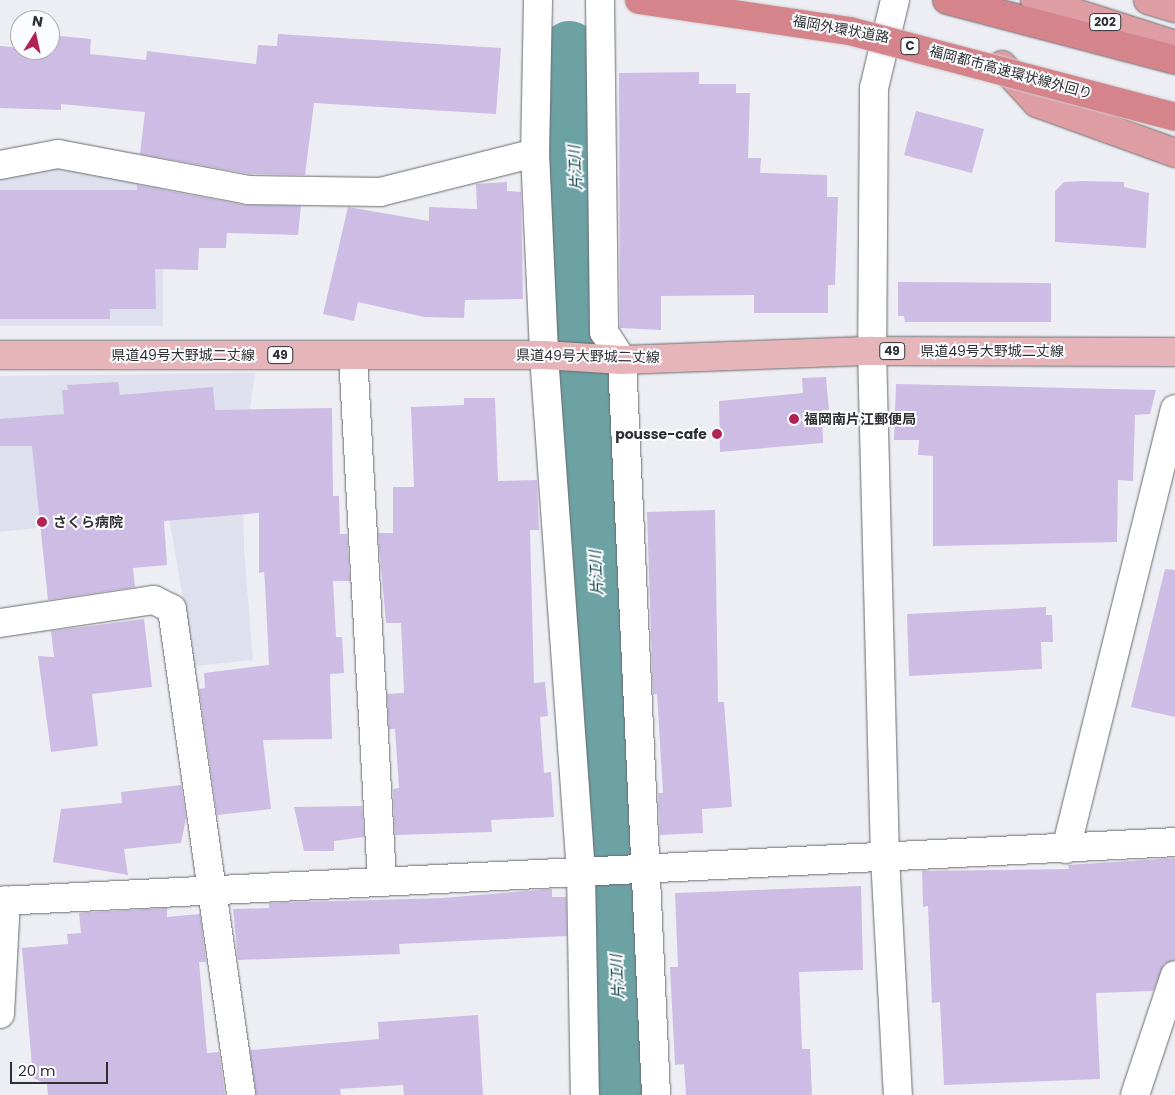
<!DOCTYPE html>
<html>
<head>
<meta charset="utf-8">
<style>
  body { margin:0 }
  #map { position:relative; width:1175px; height:1095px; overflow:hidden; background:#edeef4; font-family:Poppins,"Noto Sans JP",sans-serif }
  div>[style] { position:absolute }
  .built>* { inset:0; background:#dee0ed }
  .river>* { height:59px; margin:-29.5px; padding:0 29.5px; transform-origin:29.5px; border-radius:29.5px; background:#6da2a4 }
  .building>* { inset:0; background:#cdbde4 }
  .roads { filter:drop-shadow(0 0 1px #6a6a6f) drop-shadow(0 0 1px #6a6a6f) }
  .minor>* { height:28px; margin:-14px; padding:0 14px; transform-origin:14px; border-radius:14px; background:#fff }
  .tertiary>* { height:28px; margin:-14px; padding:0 14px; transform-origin:14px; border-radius:14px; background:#fff }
  .primary>* { height:28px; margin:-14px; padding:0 14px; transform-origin:14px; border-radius:14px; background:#e6b5ba }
  .trunk>* { height:28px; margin:-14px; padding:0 14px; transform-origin:14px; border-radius:14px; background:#de9ca3 }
  .motorway>* { height:28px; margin:-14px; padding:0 14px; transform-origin:14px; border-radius:14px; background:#d6848c }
  .bridges { filter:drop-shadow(0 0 1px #cdcdce) drop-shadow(0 0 1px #cdcdce) }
  .motorway-bridge>* { height:28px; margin:-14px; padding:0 14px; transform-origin:14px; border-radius:14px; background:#d6848c }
  .dots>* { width:14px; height:14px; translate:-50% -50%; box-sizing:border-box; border:2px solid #fbfcff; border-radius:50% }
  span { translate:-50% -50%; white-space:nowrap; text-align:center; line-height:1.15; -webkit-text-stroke:4px #fbfcff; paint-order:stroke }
  .shield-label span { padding:1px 4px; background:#fbfcff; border:1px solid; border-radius:4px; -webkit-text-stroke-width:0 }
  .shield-label { font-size:12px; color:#303032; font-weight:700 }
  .street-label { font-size:14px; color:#303032 }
  .poi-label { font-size:14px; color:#303032; font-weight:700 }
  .left { translate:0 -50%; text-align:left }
  .right { translate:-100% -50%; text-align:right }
  .water-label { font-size:15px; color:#164749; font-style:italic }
  .north { position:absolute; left:10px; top:10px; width:50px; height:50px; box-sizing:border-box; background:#fbfcff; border:1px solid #aaaaad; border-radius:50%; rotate:10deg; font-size:14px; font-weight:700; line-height:20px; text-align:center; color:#303032 }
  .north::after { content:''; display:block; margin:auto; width:18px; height:22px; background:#b22252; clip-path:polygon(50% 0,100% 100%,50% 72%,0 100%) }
  .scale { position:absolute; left:10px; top:1062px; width:98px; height:22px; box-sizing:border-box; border:2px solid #303032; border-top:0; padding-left:6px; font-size:15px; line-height:18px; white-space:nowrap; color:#303032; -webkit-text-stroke:4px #fbfcff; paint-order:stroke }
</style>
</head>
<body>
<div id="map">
  <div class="built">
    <div style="clip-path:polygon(58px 163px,163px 185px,163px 326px,0 326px,0 173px)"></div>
    <div style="clip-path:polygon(255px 373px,243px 461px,244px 549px,253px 660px,195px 666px,168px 513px,0 532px,0 376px)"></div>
  </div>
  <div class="river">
    <div style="left:569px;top:50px;width:1046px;rotate:86.99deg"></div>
  </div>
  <div class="building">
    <div style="clip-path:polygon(278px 34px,501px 48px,496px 114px,314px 103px,305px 175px,250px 174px,140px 154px,145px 112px,61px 104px,61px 110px,0 108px,0 46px,50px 50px,50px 35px,91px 39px,90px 54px,146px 60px,147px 51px,256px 64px,258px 45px,277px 46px)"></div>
    <div style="clip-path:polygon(699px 72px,699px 84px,736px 84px,736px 93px,750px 93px,748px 158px,761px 158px,760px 173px,827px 175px,827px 197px,838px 197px,835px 285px,828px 285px,828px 313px,754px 313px,754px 295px,661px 296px,661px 330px,620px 328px,619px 73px)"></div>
    <div style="clip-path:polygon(916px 111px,984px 129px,972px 173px,904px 155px)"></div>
    <div style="clip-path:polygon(1083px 181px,1124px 182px,1124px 187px,1149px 193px,1146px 248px,1055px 242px,1055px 191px,1064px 182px)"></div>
    <div style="clip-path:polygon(507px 182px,507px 191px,521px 192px,523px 299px,465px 300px,464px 318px,424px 317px,358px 302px,354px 321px,323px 314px,348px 207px,429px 221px,429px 207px,477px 209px,476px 184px)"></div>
    <div style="clip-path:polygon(137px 185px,245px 205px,301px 206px,298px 235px,227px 233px,226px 248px,199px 248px,198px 270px,155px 269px,156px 309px,110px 309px,110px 319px,0 319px,0 190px,137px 190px)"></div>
    <div style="clip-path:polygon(898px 282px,1051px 283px,1051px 322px,905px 322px,904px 316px,898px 316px)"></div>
    <div style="clip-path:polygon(826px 377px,829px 410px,822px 410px,823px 443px,720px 452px,719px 401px,803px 393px,802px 378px)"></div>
    <div style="clip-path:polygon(118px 382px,120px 395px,213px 387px,215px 410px,332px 408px,333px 496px,339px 496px,340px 534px,347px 534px,350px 581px,333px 581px,336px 637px,342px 637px,344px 673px,330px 674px,332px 739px,263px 740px,271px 809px,217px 815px,199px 689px,205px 688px,204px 673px,269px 665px,265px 583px,264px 572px,259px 573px,259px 513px,164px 521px,167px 565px,133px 568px,135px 587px,48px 600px,32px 446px,0 446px,0 419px,64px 414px,62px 390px,68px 390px,67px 385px)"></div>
    <div style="clip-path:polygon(896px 384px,1156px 390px,1150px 414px,1135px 415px,1133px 481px,1118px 480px,1117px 542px,933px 546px,933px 456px,918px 455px,919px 440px,894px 440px)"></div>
    <div style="clip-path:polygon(464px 398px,495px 398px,498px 481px,537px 480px,539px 530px,530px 530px,534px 683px,545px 682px,548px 716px,540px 717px,544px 773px,551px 772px,554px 817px,491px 820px,492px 832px,395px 835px,393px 789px,399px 788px,395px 729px,389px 729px,387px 694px,404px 693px,401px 623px,386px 623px,378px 533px,393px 533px,393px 487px,414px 487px,411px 407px,464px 405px)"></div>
    <div style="clip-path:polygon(715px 510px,718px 702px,724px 702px,732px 807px,702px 809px,703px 833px,660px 835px,658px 793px,663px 793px,657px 694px,653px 694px,647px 512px)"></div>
    <div style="clip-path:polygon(1165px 569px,1175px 570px,1175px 717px,1131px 707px)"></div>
    <div style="clip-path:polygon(1046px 607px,1046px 615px,1052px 615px,1053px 642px,1041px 642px,1042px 669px,909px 676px,907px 614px)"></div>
    <div style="clip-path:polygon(144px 619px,152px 687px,92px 694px,98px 746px,51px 752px,38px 656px,54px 657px,51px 631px)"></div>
    <div style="clip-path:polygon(181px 785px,186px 818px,181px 843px,124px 849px,128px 875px,53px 862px,61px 809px,122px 803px,121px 792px)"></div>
    <div style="clip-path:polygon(362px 806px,364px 837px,334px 841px,334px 851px,304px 851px,294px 807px)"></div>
    <div style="clip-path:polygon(1175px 858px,1175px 960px,1164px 964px,1153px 991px,1096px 993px,1100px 1079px,944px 1085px,940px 1002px,932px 1003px,928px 906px,923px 907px,922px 871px,1069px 869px,1068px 865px)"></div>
    <div style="clip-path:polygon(861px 886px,863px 970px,799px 972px,802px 1049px,810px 1049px,812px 1095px,686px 1095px,684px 1064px,675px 1065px,670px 967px,678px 967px,675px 893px)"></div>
    <div style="clip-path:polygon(552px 889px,552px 897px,566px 897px,567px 936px,399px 944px,400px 954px,238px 960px,233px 909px,269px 908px,269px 903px,442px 898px)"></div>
    <div style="clip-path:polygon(167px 908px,167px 917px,200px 914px,206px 962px,199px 962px,207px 1053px,219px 1052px,225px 1095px,48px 1095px,47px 1084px,33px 1078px,22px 948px,68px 944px,67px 934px,81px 933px,79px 913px)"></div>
    <div style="clip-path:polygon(478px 1015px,483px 1095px,404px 1095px,403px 1085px,340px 1089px,341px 1095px,256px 1095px,250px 1050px,379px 1039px,378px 1022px)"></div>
  </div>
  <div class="roads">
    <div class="minor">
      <div style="left:538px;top:0;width:153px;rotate:91.1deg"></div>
      <div style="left:535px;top:153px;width:202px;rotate:87.4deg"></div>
      <div style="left:544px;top:355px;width:518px;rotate:85.91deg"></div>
      <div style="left:581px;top:872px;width:223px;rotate:89deg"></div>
      <div style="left:600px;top:0;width:332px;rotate:89.3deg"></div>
      <div style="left:604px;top:332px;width:33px;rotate:57deg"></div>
      <div style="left:622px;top:360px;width:736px;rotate:87.35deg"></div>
      <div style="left:0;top:165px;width:59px;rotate:-10.7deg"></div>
      <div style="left:58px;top:154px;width:193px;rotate:10.7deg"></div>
      <div style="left:248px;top:190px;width:132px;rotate:0.9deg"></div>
      <div style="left:380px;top:192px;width:160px;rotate:-14.1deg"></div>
      <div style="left:353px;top:355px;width:527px;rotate:86.84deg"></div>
      <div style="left:0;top:623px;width:156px;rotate:-8.5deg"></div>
      <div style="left:154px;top:600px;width:20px;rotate:27deg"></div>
      <div style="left:172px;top:609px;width:491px;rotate:81.9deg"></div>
      <div style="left:1066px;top:849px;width:453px;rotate:-76.1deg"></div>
      <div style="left:0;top:901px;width:1176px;rotate:-2.87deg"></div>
      <div style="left:0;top:1014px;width:114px;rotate:-87deg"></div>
      <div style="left:1135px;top:1095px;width:126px;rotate:-71.6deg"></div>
    </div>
    <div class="tertiary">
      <div style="left:895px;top:0;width:90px;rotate:103.4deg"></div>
      <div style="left:874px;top:88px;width:263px;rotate:90.4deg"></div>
      <div style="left:872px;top:351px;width:506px;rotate:88.53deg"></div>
      <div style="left:885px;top:857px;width:238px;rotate:86.9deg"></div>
    </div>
    <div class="primary">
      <div style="left:0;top:355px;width:544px"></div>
      <div style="left:544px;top:355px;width:78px;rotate:3.7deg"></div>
      <div style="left:622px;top:360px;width:250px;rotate:-2.1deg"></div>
      <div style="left:872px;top:351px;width:303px;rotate:0.2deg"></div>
    </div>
    <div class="trunk">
      <div style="left:1035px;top:0;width:147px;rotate:17.8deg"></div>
      <div style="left:1148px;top:0;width:28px;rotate:17deg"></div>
      <div style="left:1002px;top:65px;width:52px;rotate:47.4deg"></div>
      <div style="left:1037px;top:103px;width:147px;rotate:19.9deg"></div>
    </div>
    <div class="motorway">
      <div style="left:947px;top:0;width:236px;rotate:14.7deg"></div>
    </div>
  </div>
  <div class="bridges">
    <div class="motorway-bridge">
      <div style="left:639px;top:0;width:213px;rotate:8.4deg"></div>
      <div style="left:850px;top:31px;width:336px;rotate:14.8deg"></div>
    </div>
  </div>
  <div class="dots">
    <div style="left:794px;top:419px;background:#b22252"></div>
    <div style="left:717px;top:434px;background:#b22252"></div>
    <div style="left:42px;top:522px;background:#b22252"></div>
  </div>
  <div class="shield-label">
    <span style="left:1105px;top:22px">202</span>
    <span style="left:910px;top:46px">C</span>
    <span style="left:892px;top:351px">49</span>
    <span style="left:280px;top:355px">49</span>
  </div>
  <div class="street-label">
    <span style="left:841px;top:29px;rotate:10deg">福岡外環状道路</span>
    <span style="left:1011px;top:72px;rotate:15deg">福岡都市高速環状線外回り</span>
    <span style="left:992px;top:351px">県道49号大野城二丈線</span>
    <span style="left:183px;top:355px">県道49号大野城二丈線</span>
    <span style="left:588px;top:356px;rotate:1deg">県道49号大野城二丈線</span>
  </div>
  <div class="poi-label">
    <span class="left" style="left:804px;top:419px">福岡南片江郵便局</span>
    <span class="right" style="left:707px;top:434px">pousse-cafe</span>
    <span class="left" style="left:53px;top:522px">さくら病院</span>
  </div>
  <div class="water-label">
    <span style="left:575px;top:168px;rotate:-93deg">片江川</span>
    <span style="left:596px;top:573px;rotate:-93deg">片江川</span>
    <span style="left:617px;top:977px;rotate:-93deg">片江川</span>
  </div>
  <div class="north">N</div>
  <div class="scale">20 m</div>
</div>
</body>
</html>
